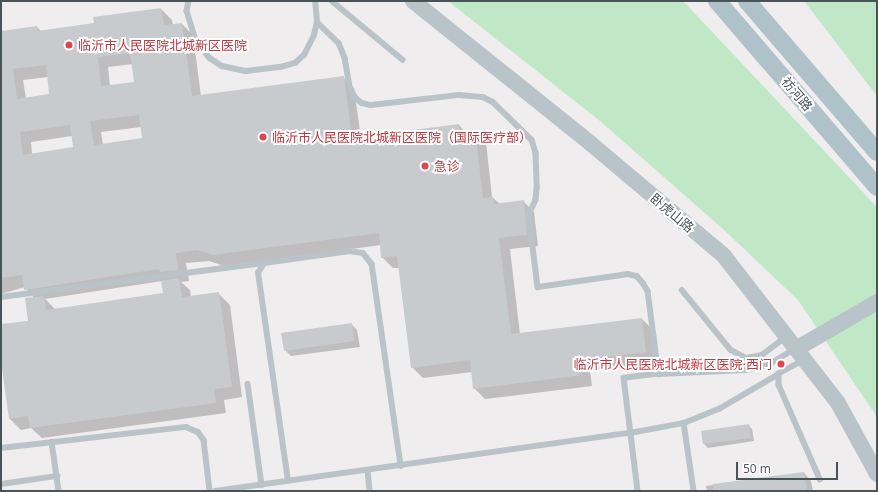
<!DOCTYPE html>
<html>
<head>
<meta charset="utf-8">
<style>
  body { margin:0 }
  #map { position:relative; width:878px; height:492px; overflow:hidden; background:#efedee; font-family:"Open Sans","Noto Sans SC",sans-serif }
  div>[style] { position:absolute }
  .green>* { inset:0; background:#c0e8c7 }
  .shadow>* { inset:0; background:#0003 }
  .building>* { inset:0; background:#c8cbce }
  .lane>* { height:5.5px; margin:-2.75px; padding:0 2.75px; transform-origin:2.75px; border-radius:2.75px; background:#bac4c8 }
  .secondary>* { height:16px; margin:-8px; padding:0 8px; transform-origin:8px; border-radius:8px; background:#b8c4ca }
  .primary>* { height:18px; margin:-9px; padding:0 9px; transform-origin:9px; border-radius:9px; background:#b0c2c9 }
  .dots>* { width:11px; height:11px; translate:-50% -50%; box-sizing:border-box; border:2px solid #fff; border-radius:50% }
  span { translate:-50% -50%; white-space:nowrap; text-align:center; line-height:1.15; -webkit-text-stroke:4px #fff; paint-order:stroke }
  .health-label { font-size:13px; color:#be3a42 }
  .left { translate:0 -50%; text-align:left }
  .right { translate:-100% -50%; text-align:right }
  .street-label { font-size:13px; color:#485458 }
  .frame { position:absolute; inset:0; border:2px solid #485458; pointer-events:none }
  .scale { position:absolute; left:736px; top:462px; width:102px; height:18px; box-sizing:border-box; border:2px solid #485458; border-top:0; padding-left:5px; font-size:12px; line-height:14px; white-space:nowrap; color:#485458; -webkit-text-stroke:3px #fff; paint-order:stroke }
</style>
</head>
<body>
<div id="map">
  <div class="green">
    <div style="clip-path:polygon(448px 1px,681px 1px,685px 3px,877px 207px,877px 417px,798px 300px,724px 230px,600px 121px)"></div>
    <div style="clip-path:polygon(804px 1px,877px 1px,877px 96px)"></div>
  </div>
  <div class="shadow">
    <div style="clip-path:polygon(evenodd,161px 9px,172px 20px,173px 25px,182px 24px,193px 35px,201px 96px,343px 77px,354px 88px,361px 138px,459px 125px,466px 133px,475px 131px,486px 142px,492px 197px,500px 204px,523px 201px,534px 212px,538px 246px,510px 249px,520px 334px,642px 319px,653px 330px,657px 363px,590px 371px,592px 386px,485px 399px,474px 388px,472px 372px,423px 378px,412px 367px,400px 268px,393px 268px,382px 257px,381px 245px,224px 266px,209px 261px,186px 263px,189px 281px,181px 282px,190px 290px,191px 297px,219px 294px,230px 305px,242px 397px,224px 400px,226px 413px,42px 438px,31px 428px,21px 430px,10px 419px,1px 354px,1px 325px,30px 321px,34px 298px,25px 287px,1px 294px,1px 32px,37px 27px,41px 31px,95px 24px,161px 9px,133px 64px,135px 83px,110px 86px,108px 67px,133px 64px,161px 9px,48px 77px,50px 95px,26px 98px,23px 80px,48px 77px,161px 9px,141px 127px,143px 139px,103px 145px,101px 132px,141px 127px,161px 9px,72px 136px,74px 148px,32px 154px,31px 142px,72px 136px,161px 9px,162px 281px,164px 294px,55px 309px,45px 299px,162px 281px)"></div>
    <div style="clip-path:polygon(351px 324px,357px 330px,360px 347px,291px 356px,285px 350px)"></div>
    <div style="clip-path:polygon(748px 425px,752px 429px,754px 441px,708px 448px,704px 444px,702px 432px)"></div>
    <div style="clip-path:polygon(804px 473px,811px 481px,813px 491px,707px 491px,706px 486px)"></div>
  </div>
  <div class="building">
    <div style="clip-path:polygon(evenodd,161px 8px,164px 25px,182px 23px,192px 96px,344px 76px,352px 138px,459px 124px,460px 132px,475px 130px,483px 198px,493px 197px,494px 204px,524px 200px,527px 235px,499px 238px,511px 334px,642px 318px,646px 352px,580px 360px,582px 375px,473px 389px,470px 360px,411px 368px,397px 256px,381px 258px,379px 233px,213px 255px,197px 250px,176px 253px,178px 270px,160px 272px,159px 269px,24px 290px,22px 275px,1px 278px,1px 31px,37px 26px,38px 31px,94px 23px,93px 17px,161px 8px,130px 53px,134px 82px,101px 86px,98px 57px,130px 53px,161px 8px,46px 65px,49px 94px,17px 99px,13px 69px,46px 65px,161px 8px,139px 115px,142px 138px,94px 145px,90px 121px,139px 115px,161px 8px,70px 125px,73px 147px,23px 155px,20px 132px,70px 125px)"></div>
    <div style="clip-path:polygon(179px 278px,182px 297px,219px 292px,232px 387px,214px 389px,216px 403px,30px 428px,28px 416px,9px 419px,1px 361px,1px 324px,28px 321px,25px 298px,44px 296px,46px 310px,163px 293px,161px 281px)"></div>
    <div style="clip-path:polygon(352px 323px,354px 341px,284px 351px,281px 333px)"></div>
    <div style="clip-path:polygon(749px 424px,751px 438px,703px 444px,701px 431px)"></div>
    <div style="clip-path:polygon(804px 472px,807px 491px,713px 491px,713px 484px)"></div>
  </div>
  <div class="lane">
    <div style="left:189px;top:1px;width:10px;rotate:101deg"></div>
    <div style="left:187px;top:11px;width:31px;rotate:73deg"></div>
    <div style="left:196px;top:41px;width:22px;rotate:51deg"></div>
    <div style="left:210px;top:58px;width:14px;rotate:34deg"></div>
    <div style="left:222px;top:66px;width:25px;rotate:12deg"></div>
    <div style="left:246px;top:71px;width:35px;rotate:-7deg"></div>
    <div style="left:281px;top:67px;width:15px;rotate:-16deg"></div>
    <div style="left:295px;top:63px;width:12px;rotate:-42deg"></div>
    <div style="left:304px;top:55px;width:22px;rotate:-63deg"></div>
    <div style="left:314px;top:35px;width:13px;rotate:-77deg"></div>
    <div style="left:317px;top:22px;width:21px;rotate:-95deg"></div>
    <div style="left:332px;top:1px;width:92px;rotate:39.7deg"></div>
    <div style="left:317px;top:22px;width:30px;rotate:44deg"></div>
    <div style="left:339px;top:43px;width:16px;rotate:68deg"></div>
    <div style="left:345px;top:58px;width:29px;rotate:80deg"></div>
    <div style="left:350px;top:87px;width:11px;rotate:63deg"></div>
    <div style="left:355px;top:97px;width:9px;rotate:41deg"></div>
    <div style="left:362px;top:103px;width:9px;rotate:13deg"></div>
    <div style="left:371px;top:105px;width:89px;rotate:-6.5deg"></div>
    <div style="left:459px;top:95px;width:24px;rotate:5deg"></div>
    <div style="left:483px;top:97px;width:11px;rotate:27deg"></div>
    <div style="left:493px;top:102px;width:54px;rotate:44.3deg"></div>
    <div style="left:532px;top:140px;width:14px;rotate:73deg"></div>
    <div style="left:536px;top:153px;width:35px;rotate:88deg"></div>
    <div style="left:537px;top:188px;width:12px;rotate:95deg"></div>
    <div style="left:536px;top:200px;width:17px;rotate:115deg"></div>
    <div style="left:529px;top:215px;width:73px;rotate:82.9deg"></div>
    <div style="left:538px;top:287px;width:91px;rotate:-8.2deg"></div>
    <div style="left:628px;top:274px;width:9px;rotate:13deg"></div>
    <div style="left:637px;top:276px;width:9px;rotate:49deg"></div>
    <div style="left:643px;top:283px;width:9px;rotate:58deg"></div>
    <div style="left:648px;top:291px;width:84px;rotate:82.5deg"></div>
    <div style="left:659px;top:374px;width:35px;rotate:173deg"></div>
    <div style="left:624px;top:378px;width:114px;rotate:82.9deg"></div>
    <div style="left:682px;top:290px;width:77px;rotate:50.8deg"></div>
    <div style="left:731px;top:350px;width:17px;rotate:28deg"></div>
    <div style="left:746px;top:358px;width:16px;rotate:-11deg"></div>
    <div style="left:762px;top:355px;width:30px;rotate:-37deg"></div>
    <div style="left:1px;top:297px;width:265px;rotate:-7.4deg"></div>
    <div style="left:803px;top:361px;width:27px;rotate:152deg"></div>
    <div style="left:779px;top:374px;width:11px;rotate:90deg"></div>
    <div style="left:779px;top:385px;width:103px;rotate:66.4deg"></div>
    <div style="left:659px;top:374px;width:87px;rotate:-2.6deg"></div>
    <div style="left:746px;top:370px;width:23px;rotate:-13deg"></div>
    <div style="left:768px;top:365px;width:31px;rotate:-31deg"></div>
    <div style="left:248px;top:384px;width:102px;rotate:82.1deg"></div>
    <div style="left:684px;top:423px;width:69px;rotate:81.6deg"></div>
    <div style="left:52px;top:442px;width:49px;rotate:81.9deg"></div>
    <div style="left:1px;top:448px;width:186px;rotate:-6.5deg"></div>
    <div style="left:186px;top:427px;width:13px;rotate:23deg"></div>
    <div style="left:198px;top:432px;width:10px;rotate:53deg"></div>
    <div style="left:204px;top:440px;width:51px;rotate:83.3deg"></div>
    <div style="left:368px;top:471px;width:20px;rotate:84deg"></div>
    <div style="left:288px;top:481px;width:210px;rotate:-98.2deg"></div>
    <div style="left:258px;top:273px;width:12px;rotate:-59deg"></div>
    <div style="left:264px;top:263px;width:87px;rotate:-7.9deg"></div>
    <div style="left:350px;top:251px;width:13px;rotate:9deg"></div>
    <div style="left:363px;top:253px;width:14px;rotate:51deg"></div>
    <div style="left:372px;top:264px;width:204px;rotate:81.8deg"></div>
    <div style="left:1px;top:484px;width:57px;rotate:-8.1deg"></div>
    <div style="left:215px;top:491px;width:419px;rotate:-8deg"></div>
    <div style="left:630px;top:433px;width:55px;rotate:-10.5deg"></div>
    <div style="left:684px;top:423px;width:38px;rotate:-22deg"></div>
    <div style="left:719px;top:409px;width:69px;rotate:-30.3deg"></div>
  </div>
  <div class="secondary">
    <div style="left:413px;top:1px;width:227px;rotate:38.7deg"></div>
    <div style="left:590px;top:143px;width:175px;rotate:40.1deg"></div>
    <div style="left:724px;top:256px;width:186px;rotate:52.2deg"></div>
    <div style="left:838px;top:403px;width:81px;rotate:61.2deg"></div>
    <div style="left:796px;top:349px;width:94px;rotate:-30.1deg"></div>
  </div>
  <div class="primary">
    <div style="left:717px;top:1px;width:245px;rotate:49.3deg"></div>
    <div style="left:747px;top:1px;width:199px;rotate:49.3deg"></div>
  </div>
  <div class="dots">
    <div style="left:69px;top:45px;background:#e0444e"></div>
    <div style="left:263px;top:137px;background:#e0444e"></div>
    <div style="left:425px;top:166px;background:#e0444e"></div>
    <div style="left:781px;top:364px;background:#e0444e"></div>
  </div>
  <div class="health-label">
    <span class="left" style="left:78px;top:45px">临沂市人民医院北城新区医院</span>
    <span class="left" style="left:272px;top:137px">临沂市人民医院北城新区医院（国际医疗部）</span>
    <span class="left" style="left:434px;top:166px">急诊</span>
    <span class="right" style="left:772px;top:364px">临沂市人民医院北城新区医院·西门</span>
  </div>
  <div class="street-label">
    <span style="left:797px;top:94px;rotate:50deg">祊河路</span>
    <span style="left:672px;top:213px;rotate:40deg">卧虎山路</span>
  </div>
  <div class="frame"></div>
  <div class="scale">50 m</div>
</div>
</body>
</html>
